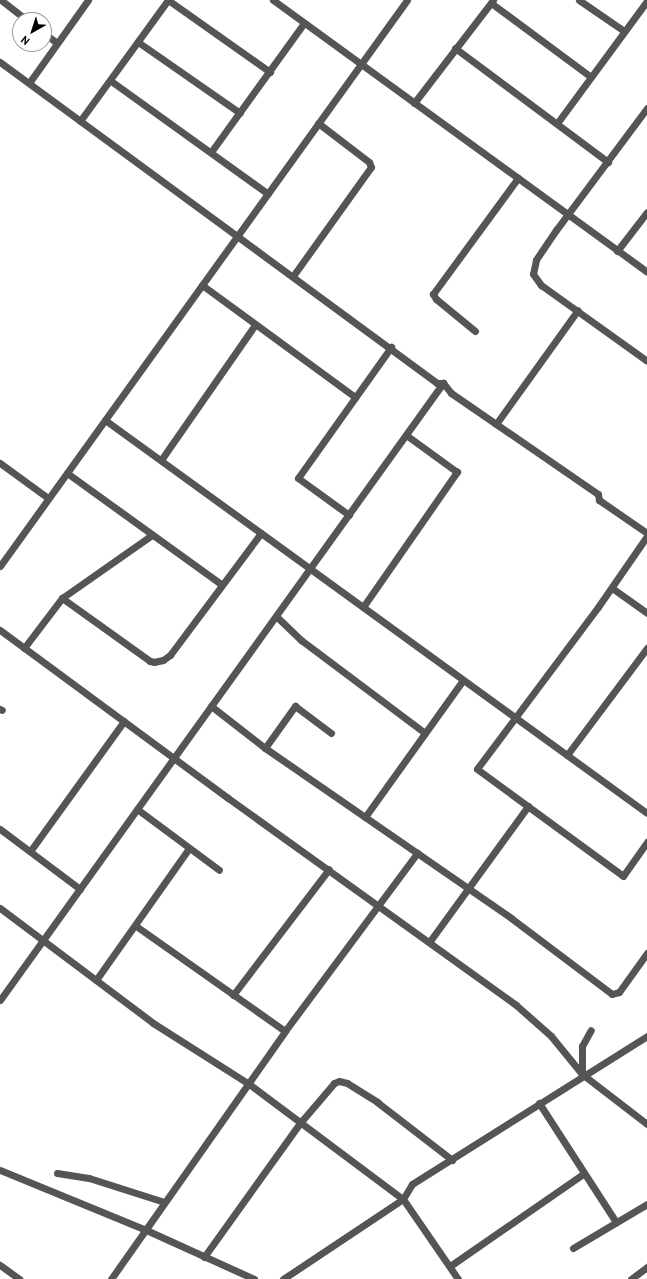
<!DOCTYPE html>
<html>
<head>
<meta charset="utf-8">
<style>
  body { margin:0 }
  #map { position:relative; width:647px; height:1279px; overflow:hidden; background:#fff; font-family:"PT Sans",sans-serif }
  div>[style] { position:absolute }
  .minor>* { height:7px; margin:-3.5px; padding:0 3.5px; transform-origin:3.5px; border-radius:3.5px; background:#555 }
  span { translate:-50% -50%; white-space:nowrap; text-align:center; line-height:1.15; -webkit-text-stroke:3px #fff; paint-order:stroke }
  .north { position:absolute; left:12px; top:12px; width:40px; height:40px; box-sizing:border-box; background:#fff; border:1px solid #999; border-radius:50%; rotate:219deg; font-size:11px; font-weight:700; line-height:16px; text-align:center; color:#000 }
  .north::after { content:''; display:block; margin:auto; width:14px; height:18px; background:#000; clip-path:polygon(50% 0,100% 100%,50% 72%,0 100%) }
</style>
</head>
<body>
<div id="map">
  <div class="minor">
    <div style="left:1px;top:0;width:33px;rotate:38deg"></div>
    <div style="left:168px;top:0;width:125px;rotate:35.2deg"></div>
    <div style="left:273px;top:0;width:462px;rotate:36deg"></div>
    <div style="left:579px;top:0;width:55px;rotate:34.6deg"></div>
    <div style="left:491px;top:3px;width:124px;rotate:36.5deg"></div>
    <div style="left:44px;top:33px;width:16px;rotate:38deg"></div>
    <div style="left:138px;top:42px;width:124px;rotate:34.8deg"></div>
    <div style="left:455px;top:48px;width:191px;rotate:36.7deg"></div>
    <div style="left:0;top:62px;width:542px;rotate:36.3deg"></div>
    <div style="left:437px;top:383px;width:6px"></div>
    <div style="left:443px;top:383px;width:13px;rotate:51deg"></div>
    <div style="left:451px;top:393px;width:178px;rotate:34.5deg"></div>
    <div style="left:598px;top:494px;width:6px;rotate:81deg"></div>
    <div style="left:599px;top:500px;width:58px;rotate:34.5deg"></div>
    <div style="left:111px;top:81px;width:193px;rotate:35.7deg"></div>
    <div style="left:29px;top:83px;width:102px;rotate:-54.6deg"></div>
    <div style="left:414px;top:103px;width:130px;rotate:-52.5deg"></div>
    <div style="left:647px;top:108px;width:152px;rotate:126.7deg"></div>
    <div style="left:556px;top:230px;width:36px;rotate:124deg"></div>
    <div style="left:536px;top:260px;width:14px;rotate:102deg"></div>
    <div style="left:533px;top:274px;width:14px;rotate:54deg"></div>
    <div style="left:541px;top:285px;width:130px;rotate:35.6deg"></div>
    <div style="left:80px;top:121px;width:150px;rotate:-54deg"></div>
    <div style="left:558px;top:122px;width:150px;rotate:-53.7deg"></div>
    <div style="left:211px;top:152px;width:159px;rotate:-54.2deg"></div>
    <div style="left:617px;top:251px;width:49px;rotate:-52.4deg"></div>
    <div style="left:293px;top:276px;width:134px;rotate:-54.4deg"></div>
    <div style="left:371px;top:167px;width:5px;rotate:-112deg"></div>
    <div style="left:369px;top:162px;width:64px;rotate:-142.6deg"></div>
    <div style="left:202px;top:285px;width:190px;rotate:36.2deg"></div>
    <div style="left:475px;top:331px;width:50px;rotate:-140.6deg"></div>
    <div style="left:436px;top:299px;width:6px;rotate:-121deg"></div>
    <div style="left:433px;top:294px;width:144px;rotate:-53.8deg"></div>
    <div style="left:105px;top:420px;width:669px;rotate:35.95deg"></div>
    <div style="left:496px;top:424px;width:140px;rotate:-54.3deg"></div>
    <div style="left:161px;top:460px;width:165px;rotate:-55.2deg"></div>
    <div style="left:0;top:463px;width:59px;rotate:36.1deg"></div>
    <div style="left:67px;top:473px;width:190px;rotate:35.8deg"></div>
    <div style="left:349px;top:515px;width:63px;rotate:-144deg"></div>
    <div style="left:298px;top:478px;width:161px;rotate:-54.6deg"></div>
    <div style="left:647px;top:536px;width:86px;rotate:124.6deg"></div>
    <div style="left:598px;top:607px;width:202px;rotate:126.8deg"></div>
    <div style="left:477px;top:769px;width:181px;rotate:36.2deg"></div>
    <div style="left:623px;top:876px;width:42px;rotate:-54.8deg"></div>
    <div style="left:0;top:566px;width:697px;rotate:-54.28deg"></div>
    <div style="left:612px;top:588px;width:43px;rotate:35.5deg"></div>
    <div style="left:62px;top:598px;width:108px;rotate:35.6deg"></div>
    <div style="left:150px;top:661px;width:4px;rotate:14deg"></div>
    <div style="left:154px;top:662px;width:9px;rotate:-13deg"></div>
    <div style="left:163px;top:660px;width:9px;rotate:-36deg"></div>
    <div style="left:170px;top:655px;width:152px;rotate:-53.3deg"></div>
    <div style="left:363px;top:607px;width:165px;rotate:-55.2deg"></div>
    <div style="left:457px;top:472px;width:63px;rotate:-144deg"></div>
    <div style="left:276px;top:616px;width:35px;rotate:44deg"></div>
    <div style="left:301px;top:640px;width:155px;rotate:36.9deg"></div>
    <div style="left:0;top:630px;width:283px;rotate:36.4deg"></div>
    <div style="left:228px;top:798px;width:355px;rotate:35.7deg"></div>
    <div style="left:516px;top:1005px;width:47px;rotate:41.5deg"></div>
    <div style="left:551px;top:1036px;width:49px;rotate:50.8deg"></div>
    <div style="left:582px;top:1074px;width:82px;rotate:37.6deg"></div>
    <div style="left:24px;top:648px;width:63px;rotate:-52.8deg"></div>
    <div style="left:62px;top:598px;width:110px;rotate:-35deg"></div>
    <div style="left:211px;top:706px;width:68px;rotate:37.9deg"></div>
    <div style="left:265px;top:748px;width:299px;rotate:34.6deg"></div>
    <div style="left:511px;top:918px;width:126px;rotate:37deg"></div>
    <div style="left:612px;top:994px;width:7px;rotate:-16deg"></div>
    <div style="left:619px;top:992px;width:48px;rotate:-54.3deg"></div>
    <div style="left:0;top:709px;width:2px;rotate:27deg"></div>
    <div style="left:265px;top:748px;width:52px;rotate:-54.5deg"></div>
    <div style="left:295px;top:706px;width:45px;rotate:36.9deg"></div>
    <div style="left:567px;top:755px;width:134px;rotate:-53.2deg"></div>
    <div style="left:137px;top:809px;width:102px;rotate:36.6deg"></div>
    <div style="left:365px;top:817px;width:168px;rotate:-54.4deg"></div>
    <div style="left:0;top:829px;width:100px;rotate:36.9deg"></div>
    <div style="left:31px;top:850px;width:159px;rotate:-54.2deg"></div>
    <div style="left:0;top:908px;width:191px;rotate:36.9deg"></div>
    <div style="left:153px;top:1023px;width:114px;rotate:32.4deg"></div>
    <div style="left:249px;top:1084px;width:192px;rotate:36.8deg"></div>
    <div style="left:403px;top:1199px;width:97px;rotate:55.5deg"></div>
    <div style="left:136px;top:926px;width:182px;rotate:35.2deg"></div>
    <div style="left:430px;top:941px;width:167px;rotate:-54deg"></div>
    <div style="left:96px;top:980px;width:161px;rotate:-54.8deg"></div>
    <div style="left:233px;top:995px;width:158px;rotate:-52.7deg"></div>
    <div style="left:0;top:1000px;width:760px;rotate:-54.32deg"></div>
    <div style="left:582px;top:1074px;width:28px;rotate:-90deg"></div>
    <div style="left:582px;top:1046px;width:18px;rotate:-61deg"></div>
    <div style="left:539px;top:1103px;width:142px;rotate:57.1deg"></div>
    <div style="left:0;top:1170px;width:156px;rotate:22.3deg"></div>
    <div style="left:144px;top:1229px;width:121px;rotate:24.4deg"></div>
    <div style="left:57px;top:1173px;width:32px;rotate:9deg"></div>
    <div style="left:89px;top:1178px;width:79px;rotate:17.7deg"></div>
    <div style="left:573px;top:1248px;width:86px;rotate:-30.7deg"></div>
    <div style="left:204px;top:1257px;width:165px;rotate:-54.4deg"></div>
    <div style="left:300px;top:1123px;width:52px;rotate:-49.6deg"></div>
    <div style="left:334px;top:1083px;width:5px;rotate:-22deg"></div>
    <div style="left:339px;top:1081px;width:8px;rotate:14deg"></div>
    <div style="left:347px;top:1083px;width:36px;rotate:32deg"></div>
    <div style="left:377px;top:1102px;width:95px;rotate:37.7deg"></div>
    <div style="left:0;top:1265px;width:24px;rotate:36deg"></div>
    <div style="left:450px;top:1266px;width:162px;rotate:-34.7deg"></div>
    <div style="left:111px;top:1279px;width:303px;rotate:-54.9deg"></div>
    <div style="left:285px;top:1031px;width:222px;rotate:-53.4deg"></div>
    <div style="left:283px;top:1279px;width:144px;rotate:-33.7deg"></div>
    <div style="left:403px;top:1199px;width:17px;rotate:-59deg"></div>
    <div style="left:412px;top:1184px;width:278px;rotate:-32.2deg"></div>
    <div style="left:631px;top:1279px;width:20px;rotate:-37deg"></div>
  </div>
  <div class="north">N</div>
</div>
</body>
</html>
